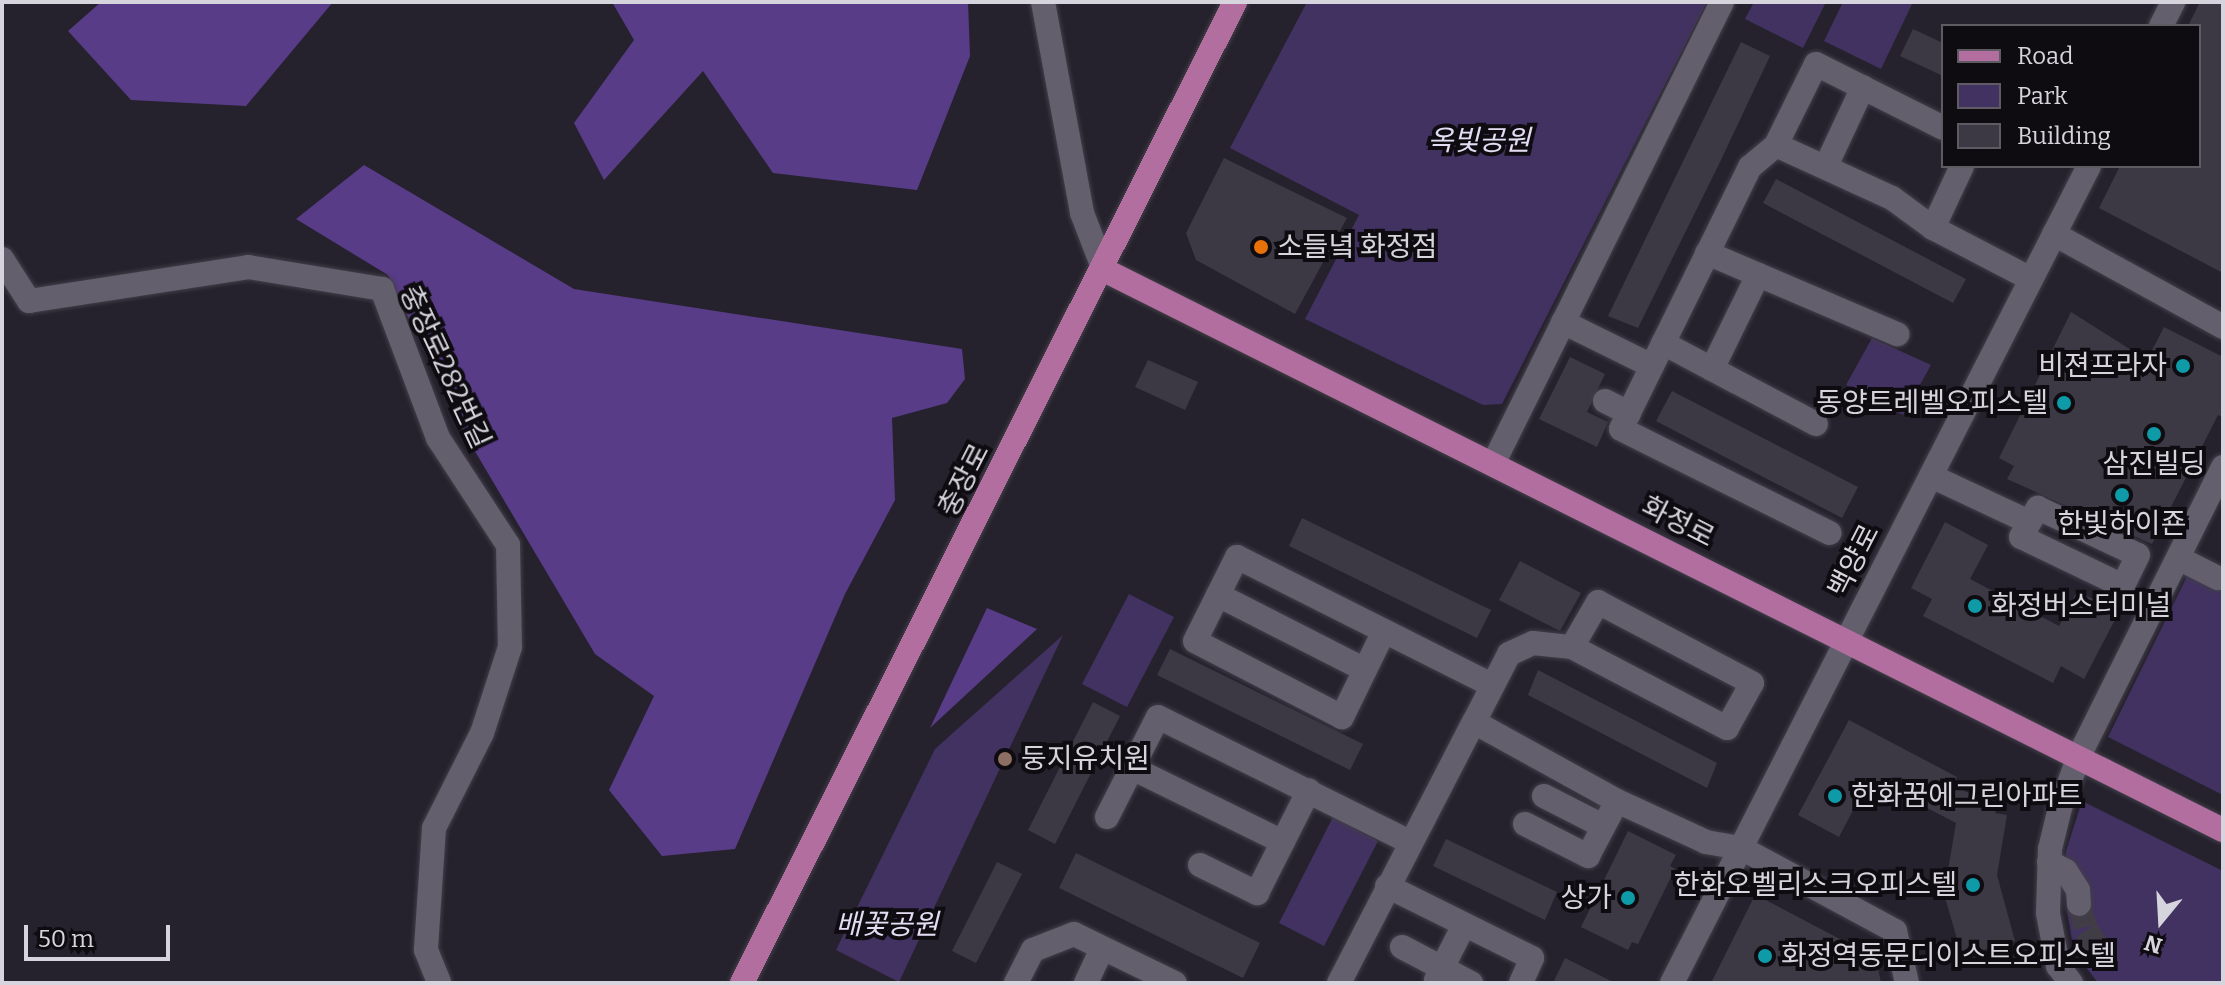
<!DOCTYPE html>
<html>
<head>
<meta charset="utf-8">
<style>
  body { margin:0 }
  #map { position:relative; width:2225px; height:985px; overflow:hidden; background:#25222d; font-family:Bitter,"Noto Sans KR",serif }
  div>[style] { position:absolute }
  .green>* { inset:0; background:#423261 }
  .forest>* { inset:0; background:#583c88 }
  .building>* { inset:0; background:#3c3945 }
  .minor-tunnel>* { height:24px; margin-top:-12px; transform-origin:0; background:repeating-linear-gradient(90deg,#403d47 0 24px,transparent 0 36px) }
  .roads { filter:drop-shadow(0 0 2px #423f49) drop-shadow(0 0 2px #423f49) }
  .minor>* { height:24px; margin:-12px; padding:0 12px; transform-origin:12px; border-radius:12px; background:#635f6d }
  .major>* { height:24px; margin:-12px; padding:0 12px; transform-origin:12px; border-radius:12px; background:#b16e9f }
  .dots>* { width:22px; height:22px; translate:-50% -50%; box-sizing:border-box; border:4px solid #0e0c11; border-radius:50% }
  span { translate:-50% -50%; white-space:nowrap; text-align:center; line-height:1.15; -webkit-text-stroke:8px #0e0c11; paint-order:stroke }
  .park-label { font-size:28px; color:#e3ddf3; font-style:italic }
  .poi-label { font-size:28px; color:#d6d4dc }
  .left { translate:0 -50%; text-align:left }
  .right { translate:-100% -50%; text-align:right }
  .street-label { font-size:28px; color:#d6d4dc }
  .frame { position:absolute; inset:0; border:4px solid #d6d4dc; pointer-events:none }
  .legend { position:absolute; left:1941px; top:24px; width:260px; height:144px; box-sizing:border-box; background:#0e0c11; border:2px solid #5e5c62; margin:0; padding:10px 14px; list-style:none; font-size:24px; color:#d6d4dc }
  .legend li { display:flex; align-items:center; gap:16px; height:40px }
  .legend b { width:40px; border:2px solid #5e5c62 }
  .north { position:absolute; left:2121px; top:881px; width:80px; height:80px; -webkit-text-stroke:6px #0e0c11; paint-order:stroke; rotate:198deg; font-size:22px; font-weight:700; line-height:32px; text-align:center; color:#d6d4dc }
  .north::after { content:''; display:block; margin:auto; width:28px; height:36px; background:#d6d4dc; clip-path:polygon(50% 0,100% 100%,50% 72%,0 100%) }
  .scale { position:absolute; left:24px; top:925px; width:146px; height:36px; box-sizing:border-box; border:4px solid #d6d4dc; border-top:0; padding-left:10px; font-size:24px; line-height:28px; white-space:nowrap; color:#d6d4dc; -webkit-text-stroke:6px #0e0c11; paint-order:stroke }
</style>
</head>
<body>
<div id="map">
  <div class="green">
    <div style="clip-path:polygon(1307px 2px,1707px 2px,1502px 404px,1483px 405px,1305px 319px,1359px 215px,1230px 148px)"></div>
    <div style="clip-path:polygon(1754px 2px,1826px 2px,1803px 48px,1745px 19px)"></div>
    <div style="clip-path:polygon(1843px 2px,1913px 2px,1881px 69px,1824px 41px)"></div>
    <div style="clip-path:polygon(1872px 338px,1931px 365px,1903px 415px,1846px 385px)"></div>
    <div style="clip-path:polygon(2197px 556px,2223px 569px,2223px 795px,2108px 737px)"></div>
    <div style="clip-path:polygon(1129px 594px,1174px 617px,1127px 707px,1082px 684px)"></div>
    <div style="clip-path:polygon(1063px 635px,899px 982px,836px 950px,935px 749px)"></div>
    <div style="clip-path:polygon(2082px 801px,2223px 871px,2223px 983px,2098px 983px,2074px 951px,2067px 911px,2066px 851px)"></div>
    <div style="clip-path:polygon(1333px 817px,1378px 841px,1324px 946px,1279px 923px)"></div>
  </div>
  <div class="forest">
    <div style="clip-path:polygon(101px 2px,333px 2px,246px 106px,131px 100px,68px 31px)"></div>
    <div style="clip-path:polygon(612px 2px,968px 2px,970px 56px,917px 190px,773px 173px,703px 71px,604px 180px,574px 123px,634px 40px)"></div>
    <div style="clip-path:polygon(364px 165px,574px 289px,962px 349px,965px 379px,947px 403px,892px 418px,895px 500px,845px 594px,735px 849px,662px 856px,609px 790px,654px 696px,595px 654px,460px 426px,388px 275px,296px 219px)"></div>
    <div style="clip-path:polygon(987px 608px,1037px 629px,930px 728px)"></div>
  </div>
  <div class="building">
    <div style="clip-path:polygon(2200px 2px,2223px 2px,2223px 273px,2099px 208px,2120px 166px,2199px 166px,2199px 26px,2188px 26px)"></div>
    <div style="clip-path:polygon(1913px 29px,1943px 43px,1943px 76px,1900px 56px)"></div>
    <div style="clip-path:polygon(1741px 42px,1770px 56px,1720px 162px,1638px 328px,1608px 316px)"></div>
    <div style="clip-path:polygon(1224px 158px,1347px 218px,1295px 314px,1196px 260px,1186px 233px)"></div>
    <div style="clip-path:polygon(1776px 179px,1966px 279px,1953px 303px,1763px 203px)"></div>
    <div style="clip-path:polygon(2071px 312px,2147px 360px,2164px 327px,2223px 357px,2223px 417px,2218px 415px,2152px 544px,2007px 479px,2014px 466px,1999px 458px)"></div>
    <div style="clip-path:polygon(1570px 357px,1605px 374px,1587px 412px,1608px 422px,1597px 447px,1539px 419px)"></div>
    <div style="clip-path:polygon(1148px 360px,1198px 382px,1185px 410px,1135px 387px)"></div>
    <div style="clip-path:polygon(1672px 391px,1858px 487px,1842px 518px,1656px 421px)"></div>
    <div style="clip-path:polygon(1302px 518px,1491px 610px,1477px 638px,1289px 546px)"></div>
    <div style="clip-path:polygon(1945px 522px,1988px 545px,1970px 579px,2059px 626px,2077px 591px,2119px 612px,2084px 679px,2061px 666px,2053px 683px,1923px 616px,1932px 599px,1911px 588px)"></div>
    <div style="clip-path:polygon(1520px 561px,1581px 593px,1560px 631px,1499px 600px)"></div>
    <div style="clip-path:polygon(1170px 649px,1363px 744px,1350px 770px,1157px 675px)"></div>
    <div style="clip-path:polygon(1538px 670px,1717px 763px,1707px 788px,1528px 695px)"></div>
    <div style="clip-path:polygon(1093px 702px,1120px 716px,1055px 844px,1028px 830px)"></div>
    <div style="clip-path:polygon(1849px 720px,1957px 777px,1953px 786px,1998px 805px,1995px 813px,2007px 815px,1997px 875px,2015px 941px,1962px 956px,1944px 894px,1956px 823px,1870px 778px,1839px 837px,1798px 815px)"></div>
    <div style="clip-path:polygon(1628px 831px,1676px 855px,1670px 866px,1675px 869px,1638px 944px,1632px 942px,1628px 950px,1581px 927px)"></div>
    <div style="clip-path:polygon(1446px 839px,1557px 892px,1545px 920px,1433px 866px)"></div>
    <div style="clip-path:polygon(1076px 853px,1260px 943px,1243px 978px,1059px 888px)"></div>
    <div style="clip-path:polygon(997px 862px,1022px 874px,976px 963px,952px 951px)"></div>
    <div style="clip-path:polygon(1760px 897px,1876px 958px,1881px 983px,1711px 983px,1753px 899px)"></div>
    <div style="clip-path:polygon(1565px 958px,1615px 983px,1553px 983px)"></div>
  </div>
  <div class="minor-tunnel">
    <div style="left:2079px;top:904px;width:27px;rotate:75deg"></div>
    <div style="left:2086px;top:930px;width:29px;rotate:55deg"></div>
  </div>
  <div class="roads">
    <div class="minor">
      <div style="left:1043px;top:2px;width:215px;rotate:79.5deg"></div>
      <div style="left:1082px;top:213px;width:61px;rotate:68.9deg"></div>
      <div style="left:2161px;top:26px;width:27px;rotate:-63deg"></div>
      <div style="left:1776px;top:145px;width:90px;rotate:-63.7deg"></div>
      <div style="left:1816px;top:64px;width:142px;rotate:26.7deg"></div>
      <div style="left:1826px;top:166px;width:87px;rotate:-64.9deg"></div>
      <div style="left:1933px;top:228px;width:68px;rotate:-64.9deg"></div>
      <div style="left:2054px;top:234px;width:193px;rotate:28.8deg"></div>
      <div style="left:1707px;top:253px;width:207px;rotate:23.1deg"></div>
      <div style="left:2px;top:259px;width:50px;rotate:57.3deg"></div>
      <div style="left:29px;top:301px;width:222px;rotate:-8.8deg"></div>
      <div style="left:248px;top:267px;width:136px;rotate:9.3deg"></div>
      <div style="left:382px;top:289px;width:159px;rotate:69.4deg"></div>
      <div style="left:438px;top:438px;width:128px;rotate:56.8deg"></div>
      <div style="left:508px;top:545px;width:102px;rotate:88.9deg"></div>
      <div style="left:510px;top:647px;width:90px;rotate:108deg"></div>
      <div style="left:482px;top:733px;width:106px;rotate:116.8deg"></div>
      <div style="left:434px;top:828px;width:122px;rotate:93.8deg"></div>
      <div style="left:426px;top:950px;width:35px;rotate:68deg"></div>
      <div style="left:1563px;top:322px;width:99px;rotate:26.3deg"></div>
      <div style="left:1652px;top:366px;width:222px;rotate:-63.8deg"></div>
      <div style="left:1750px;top:167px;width:34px;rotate:-40deg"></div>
      <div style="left:1776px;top:145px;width:128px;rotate:24.6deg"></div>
      <div style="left:1892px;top:198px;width:51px;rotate:36.2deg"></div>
      <div style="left:1933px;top:228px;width:110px;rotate:27.5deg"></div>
      <div style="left:1663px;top:343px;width:173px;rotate:27.9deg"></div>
      <div style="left:1652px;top:366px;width:70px;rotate:116.2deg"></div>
      <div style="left:1621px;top:429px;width:233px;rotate:26.5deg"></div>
      <div style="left:1712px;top:369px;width:105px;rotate:-63.9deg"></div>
      <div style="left:1605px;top:401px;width:27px;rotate:27deg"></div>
      <div style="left:1494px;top:462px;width:513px;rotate:-63.63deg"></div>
      <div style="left:1931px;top:476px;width:108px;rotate:25.1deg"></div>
      <div style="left:2038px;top:508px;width:110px;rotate:25.2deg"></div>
      <div style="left:2138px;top:555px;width:34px;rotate:116deg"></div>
      <div style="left:2123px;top:586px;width:113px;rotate:-154.3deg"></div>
      <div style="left:2021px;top:537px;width:34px;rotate:-60deg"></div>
      <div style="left:2178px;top:558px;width:45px;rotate:26.6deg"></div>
      <div style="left:1218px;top:595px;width:165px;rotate:27deg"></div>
      <div style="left:1384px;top:631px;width:96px;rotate:116deg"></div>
      <div style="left:1342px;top:717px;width:165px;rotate:-152.7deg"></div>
      <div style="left:1195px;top:641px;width:94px;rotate:-63.4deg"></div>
      <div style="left:1237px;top:557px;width:285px;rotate:26.7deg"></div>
      <div style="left:1474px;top:722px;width:76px;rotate:-62.8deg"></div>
      <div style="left:1509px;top:654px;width:26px;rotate:-25deg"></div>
      <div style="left:1533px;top:643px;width:39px;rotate:6deg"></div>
      <div style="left:1572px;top:647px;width:175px;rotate:27.6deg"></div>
      <div style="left:1727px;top:728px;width:51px;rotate:-60.9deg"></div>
      <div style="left:1752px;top:683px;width:174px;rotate:-152.3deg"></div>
      <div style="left:1598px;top:602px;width:52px;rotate:120deg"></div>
      <div style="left:1132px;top:768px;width:168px;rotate:26.1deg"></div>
      <div style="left:1544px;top:796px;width:66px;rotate:27deg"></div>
      <div style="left:1107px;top:817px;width:112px;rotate:-63deg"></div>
      <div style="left:1158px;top:717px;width:281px;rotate:26.4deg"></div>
      <div style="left:1525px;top:824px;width:71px;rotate:26.9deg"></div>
      <div style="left:1588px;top:856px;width:62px;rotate:-62.2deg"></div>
      <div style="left:2049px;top:862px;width:19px;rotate:28deg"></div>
      <div style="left:2066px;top:871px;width:22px;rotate:58deg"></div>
      <div style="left:2078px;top:890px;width:14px;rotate:86deg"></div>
      <div style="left:1200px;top:865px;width:64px;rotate:26.2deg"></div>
      <div style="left:1257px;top:893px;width:115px;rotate:-63.2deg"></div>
      <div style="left:1387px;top:886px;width:162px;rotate:26.4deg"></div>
      <div style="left:1532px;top:958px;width:27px;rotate:114deg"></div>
      <div style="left:1402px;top:947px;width:78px;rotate:27.6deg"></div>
      <div style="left:1436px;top:980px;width:62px;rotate:-63deg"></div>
      <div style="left:1016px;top:983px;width:37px;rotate:-63deg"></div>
      <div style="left:1033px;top:950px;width:44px;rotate:-21.3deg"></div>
      <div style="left:1074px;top:934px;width:112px;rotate:25.9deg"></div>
      <div style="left:1086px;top:983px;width:38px;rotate:-65deg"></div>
      <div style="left:1339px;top:983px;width:294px;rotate:-62.7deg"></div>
      <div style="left:1474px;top:722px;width:163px;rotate:28.9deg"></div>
      <div style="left:1617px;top:801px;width:98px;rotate:24.7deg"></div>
      <div style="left:1706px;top:842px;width:36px;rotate:10deg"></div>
      <div style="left:1741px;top:848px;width:175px;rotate:28.3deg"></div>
      <div style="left:1895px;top:931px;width:53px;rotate:77deg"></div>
      <div style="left:1672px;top:983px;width:917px;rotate:-62.96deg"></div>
      <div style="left:2071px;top:983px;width:21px;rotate:-127deg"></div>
      <div style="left:2058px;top:966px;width:54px;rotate:-100.7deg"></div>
      <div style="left:2048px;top:913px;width:64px;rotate:-88.2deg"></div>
      <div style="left:2050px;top:849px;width:42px;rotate:-76.3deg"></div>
      <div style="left:2060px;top:808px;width:55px;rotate:-69.9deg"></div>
      <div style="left:2079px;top:756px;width:323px;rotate:-63.5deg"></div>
    </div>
    <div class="major">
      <div style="left:1104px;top:270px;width:1251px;rotate:26.59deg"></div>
      <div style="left:742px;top:983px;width:1098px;rotate:-63.32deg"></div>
    </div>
  </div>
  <div class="dots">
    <div style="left:1261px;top:247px;background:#e8710a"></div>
    <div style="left:2183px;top:366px;background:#0f9aa8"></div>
    <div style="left:2064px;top:403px;background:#0f9aa8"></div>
    <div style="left:2154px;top:434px;background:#0f9aa8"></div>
    <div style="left:2122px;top:495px;background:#0f9aa8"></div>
    <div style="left:1975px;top:606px;background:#0f9aa8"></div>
    <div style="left:1005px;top:759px;background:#8d6e63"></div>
    <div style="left:1835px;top:796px;background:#0f9aa8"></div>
    <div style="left:1973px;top:885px;background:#0f9aa8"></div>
    <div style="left:1628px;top:898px;background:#0f9aa8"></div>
    <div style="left:1765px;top:956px;background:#0f9aa8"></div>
  </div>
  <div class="park-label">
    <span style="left:1479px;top:141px">옥빛공원</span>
    <span style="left:887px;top:925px">배꽃공원</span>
  </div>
  <div class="poi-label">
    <span class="left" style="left:1277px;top:247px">소들녘 화정점</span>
    <span class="right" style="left:2167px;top:366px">비젼프라자</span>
    <span class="right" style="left:2048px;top:403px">동양트레벨오피스텔</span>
    <span style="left:2154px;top:464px">삼진빌딩</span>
    <span style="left:2122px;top:524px">한빛하이죤</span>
    <span class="left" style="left:1991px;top:606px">화정버스터미널</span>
    <span class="left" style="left:1021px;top:759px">둥지유치원</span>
    <span class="left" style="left:1851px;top:796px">한화꿈에그린아파트</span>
    <span class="right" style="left:1957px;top:885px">한화오벨리스크오피스텔</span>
    <span class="right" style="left:1612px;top:898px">상가</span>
    <span class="left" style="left:1781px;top:956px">화정역동문디이스트오피스텔</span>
  </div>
  <div class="street-label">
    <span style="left:445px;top:367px;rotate:65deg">충장로282번길</span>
    <span style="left:964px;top:480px;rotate:-63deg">충장로</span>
    <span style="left:1678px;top:522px;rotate:27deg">화정로</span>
    <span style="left:1854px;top:561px;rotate:-63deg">백양로</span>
  </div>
  <div class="frame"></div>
  <ul class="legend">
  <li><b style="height:10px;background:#b16e9f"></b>Road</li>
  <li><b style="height:22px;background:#423261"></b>Park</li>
  <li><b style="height:22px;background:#3c3945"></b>Building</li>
  </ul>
  <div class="north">N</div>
  <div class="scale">50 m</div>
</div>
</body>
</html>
